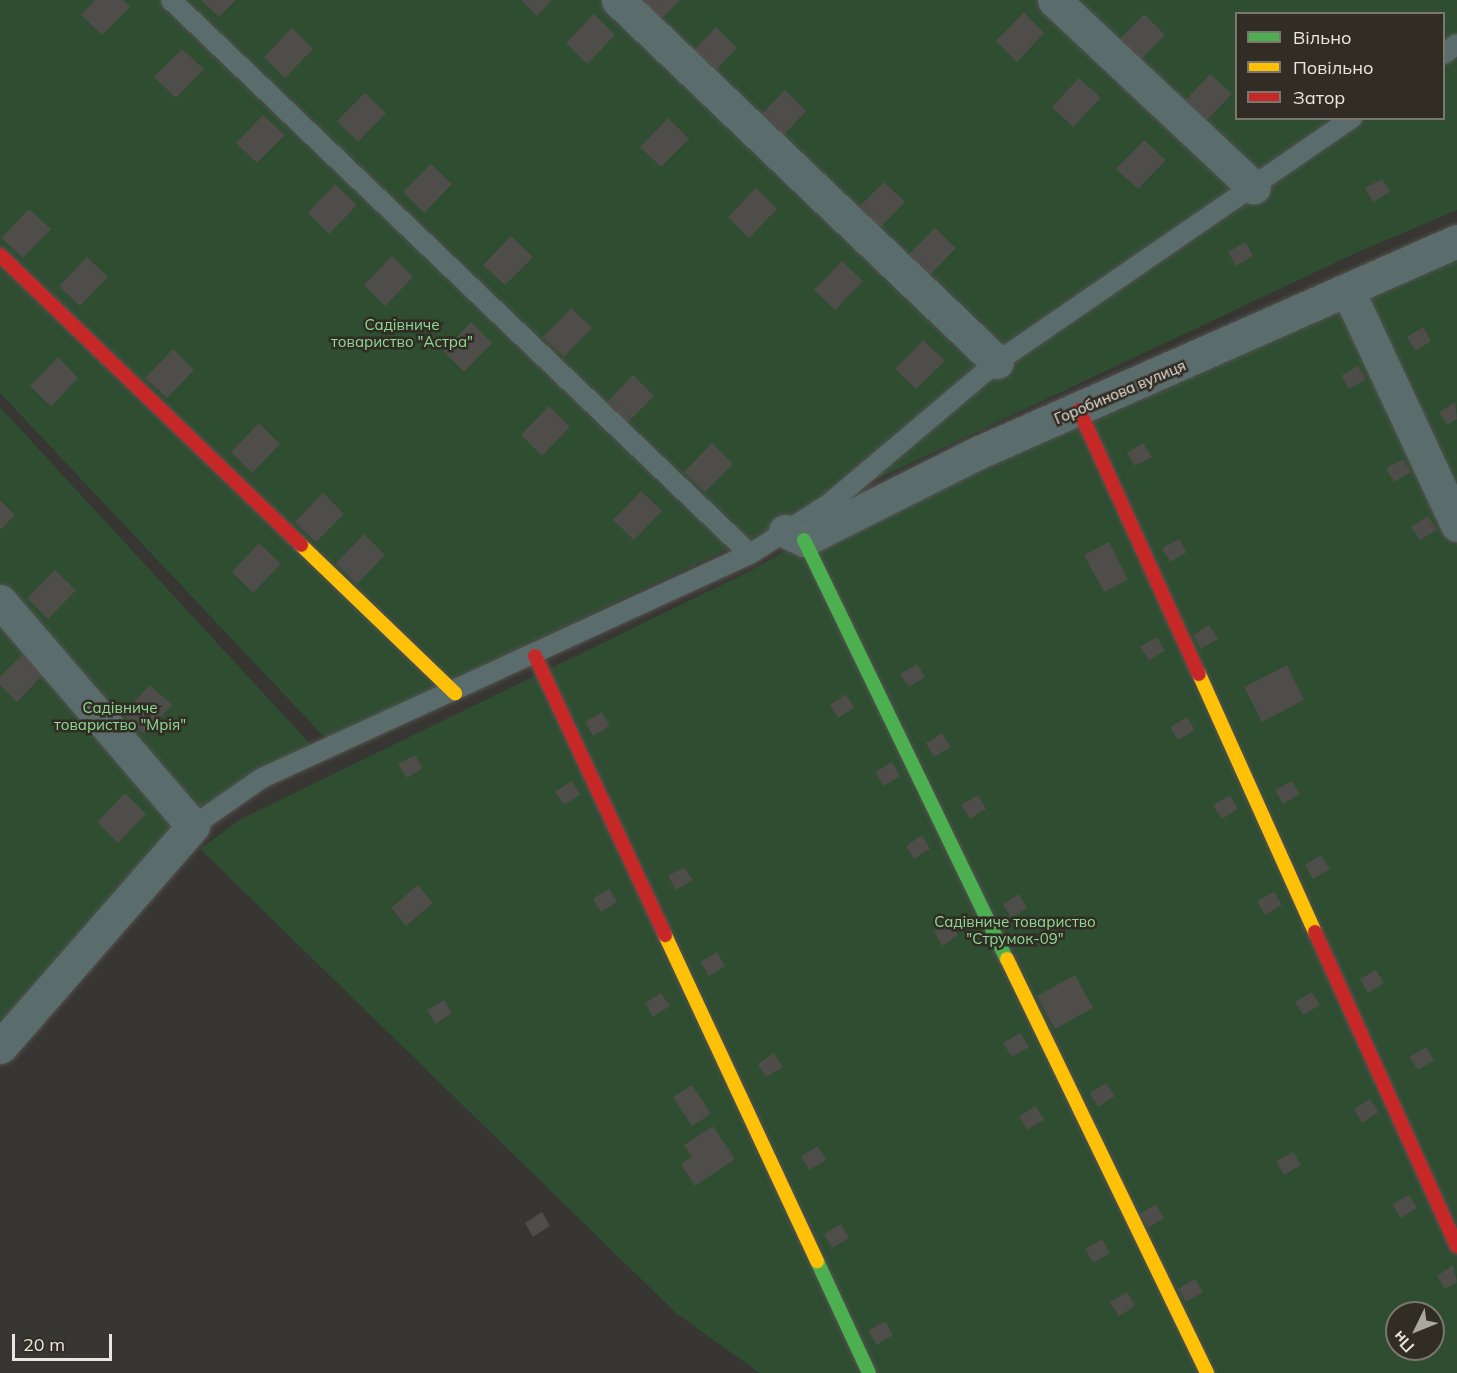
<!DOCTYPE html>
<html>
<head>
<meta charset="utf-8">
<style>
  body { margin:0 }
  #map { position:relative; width:1457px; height:1373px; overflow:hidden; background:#383632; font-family:Mulish,sans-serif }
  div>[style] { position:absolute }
  .green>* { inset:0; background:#2e4d31 }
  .building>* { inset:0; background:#4f4d49 }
  .roads { filter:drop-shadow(0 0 2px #53524f) drop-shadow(0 0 2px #53524f) }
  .lane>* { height:20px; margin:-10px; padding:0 10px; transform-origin:10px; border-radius:10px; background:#5a6c6b }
  .street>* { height:33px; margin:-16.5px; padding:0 16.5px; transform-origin:16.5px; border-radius:16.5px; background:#5a6c6b }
  .fast>* { height:14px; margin:-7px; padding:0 7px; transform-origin:7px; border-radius:7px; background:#4caf50 }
  .slow>* { height:14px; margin:-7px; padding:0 7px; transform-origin:7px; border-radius:7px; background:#ffc107 }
  .jam>* { height:14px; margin:-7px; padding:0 7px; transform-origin:7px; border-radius:7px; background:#c62828 }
  span { translate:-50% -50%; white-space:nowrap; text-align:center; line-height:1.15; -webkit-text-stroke:5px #322d24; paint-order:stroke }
  .park-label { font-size:15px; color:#8cdc95 }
  .street-label { font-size:15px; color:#e9e5df }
  .legend { position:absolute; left:1235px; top:12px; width:210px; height:108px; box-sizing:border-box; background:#322d24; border:2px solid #7b776f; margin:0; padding:8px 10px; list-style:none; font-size:18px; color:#e9e5df }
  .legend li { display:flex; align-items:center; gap:12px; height:30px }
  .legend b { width:30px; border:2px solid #7b776f }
  .north { position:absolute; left:1385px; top:1301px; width:60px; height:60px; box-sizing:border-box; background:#322d24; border:2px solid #7b776f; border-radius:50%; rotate:227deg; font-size:16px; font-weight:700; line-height:24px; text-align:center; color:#e9e5df }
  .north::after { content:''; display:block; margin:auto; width:21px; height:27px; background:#aba8a2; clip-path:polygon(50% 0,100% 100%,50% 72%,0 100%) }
  .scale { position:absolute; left:12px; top:1334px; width:100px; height:27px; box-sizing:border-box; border:3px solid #e9e5df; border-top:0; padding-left:8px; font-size:18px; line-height:21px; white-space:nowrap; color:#e9e5df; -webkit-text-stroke:4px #322d24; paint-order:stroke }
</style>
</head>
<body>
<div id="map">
  <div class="green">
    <div style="clip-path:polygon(evenodd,0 0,1457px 0,1457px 210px,1358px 252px,326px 739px,0 393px,0 0,1236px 14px,1444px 14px,1444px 118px,1236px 118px,1236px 14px)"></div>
    <div style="clip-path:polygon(evenodd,1457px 243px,1457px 1373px,760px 1373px,677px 1314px,200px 849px,241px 819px,750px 571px,969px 447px,1457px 243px,1397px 1313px,1433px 1313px,1433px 1349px,1397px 1349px,1397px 1313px)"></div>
    <div style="clip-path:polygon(0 407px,311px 745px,184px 817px,0 1023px)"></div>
  </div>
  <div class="building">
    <div style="clip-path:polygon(95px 0,123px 0,130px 7px,102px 35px,81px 15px)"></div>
    <div style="clip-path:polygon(201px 0,236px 0,219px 17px)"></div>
    <div style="clip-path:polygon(521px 0,552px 0,537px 16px)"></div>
    <div style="clip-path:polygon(639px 0,680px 0,660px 20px)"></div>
    <div style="clip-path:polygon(1024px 12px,1044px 33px,1017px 62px,996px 41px)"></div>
    <div style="clip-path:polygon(594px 14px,615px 35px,587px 64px,566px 43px)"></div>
    <div style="clip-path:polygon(1144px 14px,1165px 35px,1137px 64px,1116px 43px)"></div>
    <div style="clip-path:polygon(716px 27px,737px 48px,709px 77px,688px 56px)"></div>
    <div style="clip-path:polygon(292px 28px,313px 49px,285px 78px,264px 57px)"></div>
    <div style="clip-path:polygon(182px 49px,204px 69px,176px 98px,154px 77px)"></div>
    <div style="clip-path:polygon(1210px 74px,1232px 94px,1204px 123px,1183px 103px)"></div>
    <div style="clip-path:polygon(1079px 78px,1101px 98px,1073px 127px,1052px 107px)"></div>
    <div style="clip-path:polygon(785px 90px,806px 111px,779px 140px,757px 119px)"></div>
    <div style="clip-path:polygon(365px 93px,386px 113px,358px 142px,337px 121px)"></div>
    <div style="clip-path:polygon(263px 115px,285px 135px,257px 163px,236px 143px)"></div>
    <div style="clip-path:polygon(668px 118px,689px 139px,661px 167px,640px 147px)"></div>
    <div style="clip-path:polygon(1144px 140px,1166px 160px,1138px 189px,1116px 169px)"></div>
    <div style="clip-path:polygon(431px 164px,452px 184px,424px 213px,403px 192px)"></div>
    <div style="clip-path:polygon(1382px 179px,1390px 192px,1373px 202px,1365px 188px)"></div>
    <div style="clip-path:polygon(884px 182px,905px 202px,877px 231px,856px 210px)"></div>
    <div style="clip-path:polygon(335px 184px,357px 205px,329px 234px,308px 213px)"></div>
    <div style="clip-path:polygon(756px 188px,777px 209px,749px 238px,728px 217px)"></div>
    <div style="clip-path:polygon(29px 209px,51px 229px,23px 258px,1px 238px)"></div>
    <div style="clip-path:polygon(935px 228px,956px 248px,928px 277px,907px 256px)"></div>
    <div style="clip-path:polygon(511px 236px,533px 257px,505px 285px,483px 265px)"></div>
    <div style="clip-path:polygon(1245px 242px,1253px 256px,1236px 266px,1228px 252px)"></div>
    <div style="clip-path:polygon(392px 256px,413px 277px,385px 306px,364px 285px)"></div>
    <div style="clip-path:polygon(87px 257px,108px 277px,80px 306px,59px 286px)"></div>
    <div style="clip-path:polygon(842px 261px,863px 281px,835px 310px,814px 290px)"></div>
    <div style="clip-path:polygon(571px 308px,592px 328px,564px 357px,543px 337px)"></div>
    <div style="clip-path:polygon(471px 322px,492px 343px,464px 372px,443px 351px)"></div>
    <div style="clip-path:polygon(1423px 327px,1431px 341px,1415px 351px,1407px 337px)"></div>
    <div style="clip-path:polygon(923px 340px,945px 361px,916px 389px,895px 369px)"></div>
    <div style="clip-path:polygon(173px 349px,194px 370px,167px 398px,145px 378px)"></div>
    <div style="clip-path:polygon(58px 357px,78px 378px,51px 407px,30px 386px)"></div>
    <div style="clip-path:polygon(1358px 366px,1366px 379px,1349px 389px,1341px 376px)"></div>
    <div style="clip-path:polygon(633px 375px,654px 396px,626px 424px,605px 404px)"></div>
    <div style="clip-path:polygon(1455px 402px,1457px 419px,1447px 425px,1439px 412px)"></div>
    <div style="clip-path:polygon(549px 406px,570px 427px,542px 456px,521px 435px)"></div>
    <div style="clip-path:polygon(259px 423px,280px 444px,252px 473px,231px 452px)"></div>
    <div style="clip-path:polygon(712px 443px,733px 464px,705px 492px,684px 472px)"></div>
    <div style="clip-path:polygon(1143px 443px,1152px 457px,1135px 466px,1127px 453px)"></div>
    <div style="clip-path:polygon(1403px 459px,1411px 472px,1394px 482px,1386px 468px)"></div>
    <div style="clip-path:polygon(641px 491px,662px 511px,634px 540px,613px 520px)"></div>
    <div style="clip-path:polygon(323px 493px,344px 514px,316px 542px,295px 522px)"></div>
    <div style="clip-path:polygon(0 500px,15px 515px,0 530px)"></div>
    <div style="clip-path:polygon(1428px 516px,1437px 530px,1420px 540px,1411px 527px)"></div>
    <div style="clip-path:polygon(364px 534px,385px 555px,357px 584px,336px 563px)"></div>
    <div style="clip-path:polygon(1179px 539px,1187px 552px,1170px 562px,1162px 548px)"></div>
    <div style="clip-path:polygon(1109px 542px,1128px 580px,1104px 592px,1084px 555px)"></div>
    <div style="clip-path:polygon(259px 543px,281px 564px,253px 593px,232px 572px)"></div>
    <div style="clip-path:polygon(55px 570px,76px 590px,48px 619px,27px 598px)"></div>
    <div style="clip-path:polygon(1209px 625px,1218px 639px,1201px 649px,1193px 635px)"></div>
    <div style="clip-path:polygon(1157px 637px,1165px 651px,1149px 660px,1140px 647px)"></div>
    <div style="clip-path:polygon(24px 653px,45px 673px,17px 702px,0 685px,0 677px)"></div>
    <div style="clip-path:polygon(917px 664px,925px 677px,909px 687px,900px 674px)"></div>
    <div style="clip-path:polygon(1287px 665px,1304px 700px,1262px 722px,1244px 687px)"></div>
    <div style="clip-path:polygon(150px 685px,172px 705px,144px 734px,123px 714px)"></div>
    <div style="clip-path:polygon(846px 694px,854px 708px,838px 718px,830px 705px)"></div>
    <div style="clip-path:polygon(602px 712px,610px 726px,593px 736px,585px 722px)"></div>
    <div style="clip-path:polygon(1187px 717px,1195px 730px,1178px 740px,1170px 727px)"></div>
    <div style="clip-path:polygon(942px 733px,951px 747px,934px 757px,926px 743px)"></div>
    <div style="clip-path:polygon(415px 755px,423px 768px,407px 778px,398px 764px)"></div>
    <div style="clip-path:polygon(892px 762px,900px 776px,884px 786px,875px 772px)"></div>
    <div style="clip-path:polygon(572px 781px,580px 795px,564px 805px,555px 792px)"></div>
    <div style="clip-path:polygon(1292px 781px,1300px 794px,1283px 804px,1275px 790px)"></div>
    <div style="clip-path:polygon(125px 793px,146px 814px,118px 843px,97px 822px)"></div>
    <div style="clip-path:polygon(978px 795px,986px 809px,970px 819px,961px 805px)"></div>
    <div style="clip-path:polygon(1230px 795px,1238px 809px,1222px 819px,1213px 805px)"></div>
    <div style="clip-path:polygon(922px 835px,930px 849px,914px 859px,906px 846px)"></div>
    <div style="clip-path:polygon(1321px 855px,1330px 869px,1313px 879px,1305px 865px)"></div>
    <div style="clip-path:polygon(684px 867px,693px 880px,676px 890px,668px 876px)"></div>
    <div style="clip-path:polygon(418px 885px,433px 903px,406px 926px,391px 908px)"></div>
    <div style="clip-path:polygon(609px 888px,617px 902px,601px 912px,593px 899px)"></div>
    <div style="clip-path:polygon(1274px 892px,1282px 905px,1265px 915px,1257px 901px)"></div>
    <div style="clip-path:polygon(1019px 894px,1027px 908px,1011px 918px,1003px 904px)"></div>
    <div style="clip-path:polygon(950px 922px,958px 935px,942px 946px,934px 932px)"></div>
    <div style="clip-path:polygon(717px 952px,725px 966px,709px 976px,700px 962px)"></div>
    <div style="clip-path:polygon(1376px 970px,1384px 983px,1368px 993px,1360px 979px)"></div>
    <div style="clip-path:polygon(1075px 975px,1093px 1008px,1055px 1029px,1037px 996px)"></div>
    <div style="clip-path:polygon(1312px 992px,1320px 1005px,1303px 1015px,1295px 1002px)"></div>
    <div style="clip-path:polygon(661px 993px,670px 1006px,653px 1017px,645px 1003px)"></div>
    <div style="clip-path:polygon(444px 1000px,452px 1013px,436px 1024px,427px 1010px)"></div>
    <div style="clip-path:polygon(1020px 1033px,1029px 1047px,1012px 1057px,1003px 1043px)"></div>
    <div style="clip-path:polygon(1426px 1047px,1434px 1060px,1418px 1070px,1409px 1057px)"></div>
    <div style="clip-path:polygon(774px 1053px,783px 1067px,766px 1077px,758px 1064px)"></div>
    <div style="clip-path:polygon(1106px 1083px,1115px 1096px,1098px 1107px,1090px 1093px)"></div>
    <div style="clip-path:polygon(692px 1085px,711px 1114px,692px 1126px,673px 1097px)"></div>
    <div style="clip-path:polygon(1370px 1099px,1379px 1112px,1362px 1123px,1354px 1109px)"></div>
    <div style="clip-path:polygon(1036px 1106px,1044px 1120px,1027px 1130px,1019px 1116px)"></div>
    <div style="clip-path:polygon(713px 1126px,735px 1159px,695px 1186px,681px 1164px,692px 1157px,684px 1145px)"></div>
    <div style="clip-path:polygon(818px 1146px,826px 1160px,809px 1170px,801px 1156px)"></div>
    <div style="clip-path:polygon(1293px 1152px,1301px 1165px,1284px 1175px,1276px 1161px)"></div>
    <div style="clip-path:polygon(1409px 1195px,1417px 1208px,1401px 1218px,1392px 1204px)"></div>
    <div style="clip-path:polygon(1156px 1204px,1164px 1218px,1148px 1228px,1139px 1214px)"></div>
    <div style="clip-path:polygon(542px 1212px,550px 1226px,533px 1237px,525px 1223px)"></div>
    <div style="clip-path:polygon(841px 1224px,849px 1238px,832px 1248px,824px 1234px)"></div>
    <div style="clip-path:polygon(1102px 1239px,1110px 1253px,1093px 1263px,1085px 1249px)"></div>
    <div style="clip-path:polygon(1453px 1265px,1457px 1282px,1445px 1289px,1437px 1276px)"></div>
    <div style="clip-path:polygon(1195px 1279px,1203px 1292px,1186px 1302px,1178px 1289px)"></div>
    <div style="clip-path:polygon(1127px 1292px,1135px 1306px,1119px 1316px,1110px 1302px)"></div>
    <div style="clip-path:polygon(885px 1321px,893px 1335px,877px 1345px,868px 1331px)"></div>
  </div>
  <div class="roads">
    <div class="lane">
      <div style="left:171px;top:0;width:801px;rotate:43.74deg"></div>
      <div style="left:750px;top:554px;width:95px;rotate:-32.5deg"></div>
      <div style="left:830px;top:503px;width:219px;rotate:-40.2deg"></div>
      <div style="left:997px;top:362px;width:431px;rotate:-34.5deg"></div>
      <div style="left:1444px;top:54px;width:16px;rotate:-38deg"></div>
      <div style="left:193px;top:826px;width:84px;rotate:-34.8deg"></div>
      <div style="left:262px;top:778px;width:537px;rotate:-24.66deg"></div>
    </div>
    <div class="street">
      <div style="left:618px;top:0;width:524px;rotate:43.69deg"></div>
      <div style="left:1054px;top:0;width:274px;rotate:43.2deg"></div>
      <div style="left:1349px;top:293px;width:256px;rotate:65deg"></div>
      <div style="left:785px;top:531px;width:21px;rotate:25deg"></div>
      <div style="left:804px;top:540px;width:191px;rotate:-26.7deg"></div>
      <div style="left:975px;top:454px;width:527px;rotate:-23.84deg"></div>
      <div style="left:0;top:601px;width:296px;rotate:49.4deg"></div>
      <div style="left:193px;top:826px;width:293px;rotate:131.1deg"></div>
    </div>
    <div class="fast">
      <div style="left:804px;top:540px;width:466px;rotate:64.2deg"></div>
      <div style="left:817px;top:1261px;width:123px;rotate:65.1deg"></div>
    </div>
    <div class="slow">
      <div style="left:301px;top:545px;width:214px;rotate:43.9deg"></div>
      <div style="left:1199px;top:674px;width:283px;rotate:65.8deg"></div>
      <div style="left:665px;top:935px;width:360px;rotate:65deg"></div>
      <div style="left:1007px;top:959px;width:460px;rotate:64.2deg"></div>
    </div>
    <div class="jam">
      <div style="left:0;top:255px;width:418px;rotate:43.9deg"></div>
      <div style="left:1079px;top:410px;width:290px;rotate:65.6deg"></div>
      <div style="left:535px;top:656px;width:308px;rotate:65deg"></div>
      <div style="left:1315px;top:932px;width:345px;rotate:65.7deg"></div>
    </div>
  </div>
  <div class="park-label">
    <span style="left:402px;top:333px">Садівниче<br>товариство "Астра"</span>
    <span style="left:120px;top:716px">Садівниче<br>товариство "Мрія"</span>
    <span style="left:1015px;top:930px">Садівниче товариство<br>"Струмок-09"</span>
  </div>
  <div class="street-label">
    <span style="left:1120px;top:392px;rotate:-23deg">Горобинова вулиця</span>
  </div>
  <ul class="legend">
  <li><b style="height:8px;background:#4caf50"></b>Вільно</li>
  <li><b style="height:8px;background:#ffc107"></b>Повільно</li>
  <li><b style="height:8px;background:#c62828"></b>Затор</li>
  </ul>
  <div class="north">Пн</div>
  <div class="scale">20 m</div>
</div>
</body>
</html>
